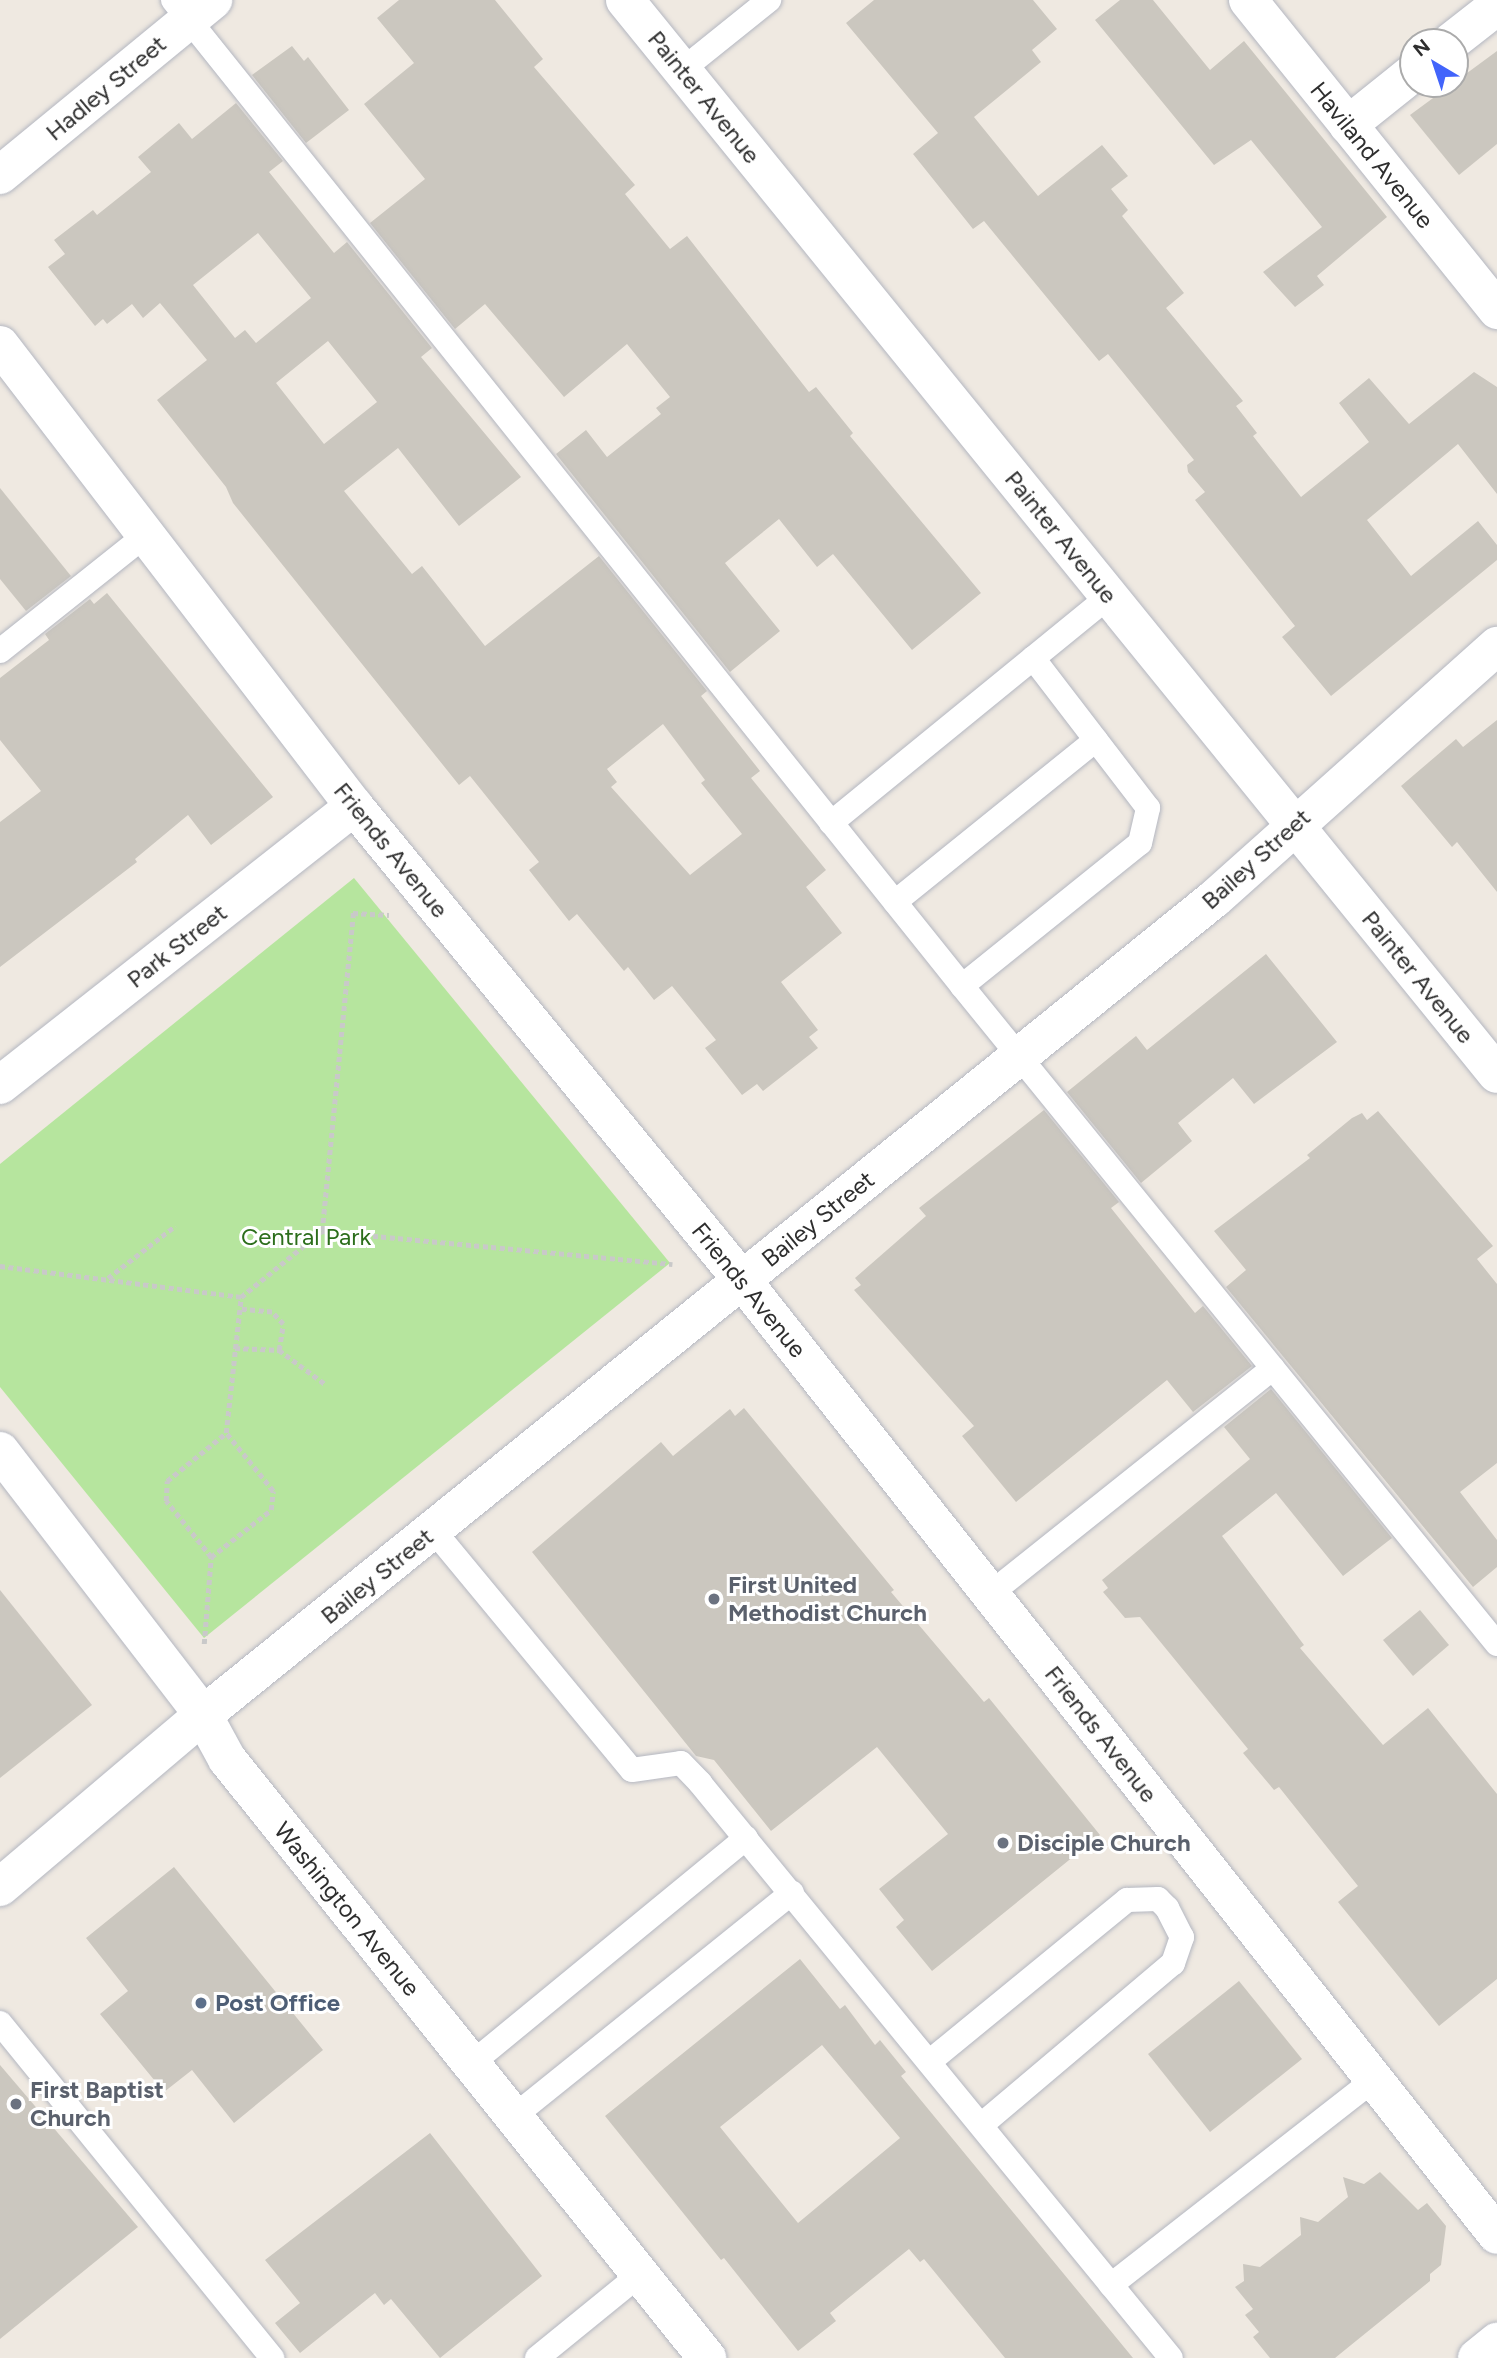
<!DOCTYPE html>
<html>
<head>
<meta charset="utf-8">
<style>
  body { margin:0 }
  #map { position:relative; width:1497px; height:2358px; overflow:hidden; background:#efe9e1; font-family:Figtree,sans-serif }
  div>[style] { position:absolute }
  .green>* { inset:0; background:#b6e59e }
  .building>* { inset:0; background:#cbc7bf }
  .path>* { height:4.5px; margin-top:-2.25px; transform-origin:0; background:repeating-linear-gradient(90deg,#c9c9c9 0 5px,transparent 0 8.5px) }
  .roads { filter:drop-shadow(0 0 2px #b4b7c1) drop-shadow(0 0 2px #b4b7c1) }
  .lane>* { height:24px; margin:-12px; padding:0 12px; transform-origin:12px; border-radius:12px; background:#fff }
  .street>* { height:38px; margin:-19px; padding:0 19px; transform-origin:19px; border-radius:19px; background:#fff }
  .secondary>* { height:38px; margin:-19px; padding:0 19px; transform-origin:19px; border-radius:19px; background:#fff }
  .dots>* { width:19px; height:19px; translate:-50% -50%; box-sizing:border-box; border:4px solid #fff; border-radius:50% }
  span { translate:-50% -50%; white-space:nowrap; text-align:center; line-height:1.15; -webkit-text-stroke:6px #fff; paint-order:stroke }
  .street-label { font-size:24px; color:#2e2e2e }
  .park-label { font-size:24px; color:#2c6e1b }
  .worship-label { font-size:24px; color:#5b616d; font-weight:700 }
  .left { translate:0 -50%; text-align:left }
  .service-label { font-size:24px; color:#4e5e75; font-weight:700 }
  .north { position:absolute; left:1399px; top:28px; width:70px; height:70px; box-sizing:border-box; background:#fff; border:2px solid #ababab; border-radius:50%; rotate:321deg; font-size:19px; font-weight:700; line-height:28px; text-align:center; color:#2e2e2e }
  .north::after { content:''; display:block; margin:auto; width:24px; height:32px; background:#4264fb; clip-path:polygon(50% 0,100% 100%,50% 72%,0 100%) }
</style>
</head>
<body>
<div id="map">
  <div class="green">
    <div style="clip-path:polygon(354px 878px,670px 1263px,204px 1638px,0 1387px,0 1164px)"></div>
  </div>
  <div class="building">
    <div style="clip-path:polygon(399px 0,495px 0,543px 59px,534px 67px,635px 185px,625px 194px,670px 249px,687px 236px,809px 392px,816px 387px,853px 433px,850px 436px,981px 593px,912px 650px,833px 554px,817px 567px,779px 519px,725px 563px,780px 631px,730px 672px,556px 454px,586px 430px,607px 457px,661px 414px,656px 408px,670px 397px,627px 344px,564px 397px,485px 304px,455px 329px,370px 223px,425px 179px,364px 104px,414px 63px,377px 18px)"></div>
    <div style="clip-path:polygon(874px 0,1033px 0,1057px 29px,1032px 50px,1041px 62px,974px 117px,1038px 196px,1102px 145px,1128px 176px,1111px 189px,1128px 210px,1122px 216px,1184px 293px,1166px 308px,1243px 401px,1236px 406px,1257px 433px,1253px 436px,1301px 497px,1369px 442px,1339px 403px,1369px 378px,1409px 424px,1474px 372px,1497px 387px,1497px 494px,1458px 444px,1367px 520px,1411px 576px,1478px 521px,1497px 545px,1497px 560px,1331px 696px,1282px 637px,1295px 626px,1195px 500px,1205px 492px,1188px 472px,1187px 465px,1194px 460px,1108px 354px,1099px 361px,984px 221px,973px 229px,913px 154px,938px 133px,846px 23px)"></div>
    <div style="clip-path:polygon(1120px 0,1153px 0,1210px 70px,1244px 41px,1387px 217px,1317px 276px,1324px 285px,1295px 307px,1263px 272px,1322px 227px,1251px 140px,1214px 165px,1095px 20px)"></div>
    <div style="clip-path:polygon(292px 46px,304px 61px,308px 57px,349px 110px,306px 143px,252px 75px)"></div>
    <div style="clip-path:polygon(1497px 51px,1497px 144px,1459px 175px,1410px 115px)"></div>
    <div style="clip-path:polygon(evenodd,236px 103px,283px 161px,269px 172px,334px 253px,347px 242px,432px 348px,421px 357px,521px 477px,459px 526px,398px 448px,344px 491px,412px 574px,422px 566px,485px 646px,599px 556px,707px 691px,701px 696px,760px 771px,751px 778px,826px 870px,806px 887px,842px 933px,781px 982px,818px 1030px,809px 1037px,818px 1048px,763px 1091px,757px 1084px,742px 1095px,705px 1048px,716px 1040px,672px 986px,654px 1000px,628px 967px,624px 971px,577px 914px,569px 921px,529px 870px,539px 862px,470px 776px,459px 785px,233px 503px,226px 487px,157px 400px,207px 360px,160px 303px,143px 318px,132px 304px,107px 324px,103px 319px,95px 326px,48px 267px,65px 254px,54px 240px,93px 210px,97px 215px,151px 172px,138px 157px,179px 123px,192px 139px,236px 103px,258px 233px,311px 298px,256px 343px,245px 330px,235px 338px,193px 285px,258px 233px,236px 103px,328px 341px,377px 402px,324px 444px,276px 383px,328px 341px,236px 103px,663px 724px,705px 780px,701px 783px,742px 834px,690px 875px,611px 787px,617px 782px,607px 769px,663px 724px)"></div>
    <div style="clip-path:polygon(0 488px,71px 576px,26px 611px,0 579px)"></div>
    <div style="clip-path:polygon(107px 593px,273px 797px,211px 845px,188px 815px,135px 859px,137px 862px,0 967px,0 822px,41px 791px,0 740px,0 678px,49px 640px,45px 634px,90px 599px,94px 604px)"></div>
    <div style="clip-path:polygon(1497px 720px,1497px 892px,1457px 842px,1452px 847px,1401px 786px,1456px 739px,1463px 747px)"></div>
    <div style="clip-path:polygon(1266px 954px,1337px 1042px,1254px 1104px,1233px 1078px,1178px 1123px,1192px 1141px,1141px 1183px,1067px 1092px,1136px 1036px,1147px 1050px)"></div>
    <div style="clip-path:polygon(1044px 1110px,1119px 1202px,1111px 1208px,1195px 1313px,1203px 1306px,1252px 1366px,1193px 1412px,1167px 1380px,1016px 1502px,962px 1436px,974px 1426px,854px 1290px,861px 1285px,855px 1278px,926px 1216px,919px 1208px)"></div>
    <div style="clip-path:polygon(1378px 1111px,1493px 1246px,1477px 1259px,1497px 1284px,1497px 1463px,1460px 1492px,1497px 1540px,1497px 1567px,1473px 1587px,1226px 1287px,1246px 1270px,1214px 1231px,1310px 1158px,1307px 1155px,1352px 1118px,1362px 1113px,1367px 1120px)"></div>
    <div style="clip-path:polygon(1271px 1389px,1392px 1538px,1343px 1576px,1276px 1493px,1222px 1536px,1304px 1645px,1300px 1648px,1383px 1745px,1428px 1708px,1497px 1794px,1497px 1979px,1439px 2026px,1338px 1902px,1358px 1886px,1279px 1787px,1274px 1790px,1243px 1753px,1248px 1749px,1140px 1617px,1125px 1618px,1103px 1592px,1108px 1588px,1102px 1580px,1250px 1459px,1224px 1427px)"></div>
    <div style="clip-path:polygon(744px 1408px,894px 1590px,891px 1592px,984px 1702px,989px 1698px,1100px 1835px,932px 1971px,896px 1927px,904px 1920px,879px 1889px,948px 1834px,877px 1747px,771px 1831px,714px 1760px,696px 1756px,532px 1552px,661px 1442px,673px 1456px,730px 1409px,735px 1416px)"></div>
    <div style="clip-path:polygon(0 1590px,92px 1705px,0 1778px)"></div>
    <div style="clip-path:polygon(1420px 1610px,1449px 1645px,1413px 1676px,1383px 1640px)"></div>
    <div style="clip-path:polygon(174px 1867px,323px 2050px,234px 2123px,192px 2070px,164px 2092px,100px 2014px,128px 1991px,86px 1938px)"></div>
    <div style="clip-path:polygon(evenodd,800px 1959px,840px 2009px,845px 2005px,875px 2045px,880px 2040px,906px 2072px,901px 2076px,1133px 2358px,1005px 2358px,924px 2259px,920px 2262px,909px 2249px,830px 2313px,836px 2321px,798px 2351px,724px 2258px,721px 2260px,605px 2116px,800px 1959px,822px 2045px,900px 2138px,798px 2223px,720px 2127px,822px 2045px)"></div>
    <div style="clip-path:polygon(1239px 1981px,1302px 2059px,1210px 2132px,1148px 2054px)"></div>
    <div style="clip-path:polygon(0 2065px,138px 2227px,0 2339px)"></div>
    <div style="clip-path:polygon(430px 2133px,542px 2276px,440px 2358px,391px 2299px,384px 2305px,375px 2293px,300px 2353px,275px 2323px,300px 2303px,265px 2260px)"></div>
    <div style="clip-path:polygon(1380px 2172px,1418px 2210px,1427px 2203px,1446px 2226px,1441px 2265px,1430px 2274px,1430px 2281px,1335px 2358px,1270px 2358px,1253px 2337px,1259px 2332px,1245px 2315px,1253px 2309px,1235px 2287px,1244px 2281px,1243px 2264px,1260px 2267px,1301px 2235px,1300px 2217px,1318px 2222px,1348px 2197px,1343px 2177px,1364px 2184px)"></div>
  </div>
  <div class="path">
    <div style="left:322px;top:1231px;width:320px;rotate:-84.4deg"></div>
    <div style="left:353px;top:913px;width:36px;rotate:3deg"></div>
    <div style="left:0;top:1266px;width:243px;rotate:7.3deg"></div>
    <div style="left:108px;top:1278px;width:85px;rotate:-37.8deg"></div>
    <div style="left:235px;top:1348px;width:44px;rotate:2.6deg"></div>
    <div style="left:279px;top:1350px;width:26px;rotate:-81deg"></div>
    <div style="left:283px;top:1324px;width:16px;rotate:-133deg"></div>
    <div style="left:272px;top:1312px;width:32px;rotate:-175deg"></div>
    <div style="left:279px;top:1350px;width:57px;rotate:36.5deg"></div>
    <div style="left:211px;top:1557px;width:76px;rotate:-38.1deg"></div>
    <div style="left:271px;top:1510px;width:19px;rotate:-84deg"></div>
    <div style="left:273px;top:1491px;width:75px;rotate:-129deg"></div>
    <div style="left:204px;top:1644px;width:87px;rotate:-85.4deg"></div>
    <div style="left:211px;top:1557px;width:72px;rotate:-128.8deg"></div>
    <div style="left:166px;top:1501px;width:20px;rotate:-87deg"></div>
    <div style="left:167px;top:1481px;width:76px;rotate:-39.1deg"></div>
    <div style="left:226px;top:1433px;width:137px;rotate:-83.7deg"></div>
    <div style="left:241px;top:1297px;width:104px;rotate:-39.2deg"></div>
    <div style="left:322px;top:1231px;width:352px;rotate:5.4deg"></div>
  </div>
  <div class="roads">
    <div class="lane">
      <div style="left:173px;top:0;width:1263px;rotate:51.33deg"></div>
      <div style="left:962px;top:986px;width:848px;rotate:50.89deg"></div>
      <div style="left:682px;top:70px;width:112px;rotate:-38.8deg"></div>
      <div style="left:0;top:651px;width:186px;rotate:-38.5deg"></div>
      <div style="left:831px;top:823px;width:359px;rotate:-39.2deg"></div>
      <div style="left:895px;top:902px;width:258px;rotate:-38.9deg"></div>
      <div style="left:962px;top:986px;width:228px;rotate:-38.8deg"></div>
      <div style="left:1140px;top:843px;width:36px;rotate:-77deg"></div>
      <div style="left:1148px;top:808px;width:189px;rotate:-127.5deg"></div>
      <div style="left:434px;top:1531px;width:310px;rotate:50.4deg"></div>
      <div style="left:632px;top:1770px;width:49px;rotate:-8.1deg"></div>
      <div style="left:681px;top:1763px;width:28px;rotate:46deg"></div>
      <div style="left:700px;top:1783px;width:743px;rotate:50.68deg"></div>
      <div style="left:990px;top:1594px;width:362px;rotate:-38.6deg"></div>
      <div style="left:0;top:2023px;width:432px;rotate:50.9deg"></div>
      <div style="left:929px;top:2062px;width:256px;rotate:-39.3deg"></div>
      <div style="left:1127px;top:1900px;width:31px;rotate:-2deg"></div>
      <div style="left:1158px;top:1899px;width:13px;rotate:45deg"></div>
      <div style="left:1167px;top:1908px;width:33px;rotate:63deg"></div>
      <div style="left:1182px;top:1937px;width:28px;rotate:109deg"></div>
      <div style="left:1173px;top:1963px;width:251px;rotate:139.8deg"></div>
      <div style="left:471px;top:2064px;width:356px;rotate:-39.4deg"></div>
      <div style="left:513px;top:2117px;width:358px;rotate:-38.8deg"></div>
      <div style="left:1111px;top:2285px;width:333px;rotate:-38deg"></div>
      <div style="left:537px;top:2358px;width:132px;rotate:-39.1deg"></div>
    </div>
    <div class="street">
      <div style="left:1248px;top:0;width:398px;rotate:51.2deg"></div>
      <div style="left:1451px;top:42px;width:58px;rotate:-38deg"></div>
      <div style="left:1348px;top:125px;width:83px;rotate:-38.7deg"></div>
      <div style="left:0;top:345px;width:581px;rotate:52.48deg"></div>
      <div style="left:354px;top:806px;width:613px;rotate:50.7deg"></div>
      <div style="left:742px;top:1280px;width:1217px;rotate:51.67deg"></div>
      <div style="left:0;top:1085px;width:451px;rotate:-38.2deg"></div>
      <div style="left:0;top:1451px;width:333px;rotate:52.4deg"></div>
      <div style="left:203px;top:1715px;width:50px;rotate:61.4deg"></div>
      <div style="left:227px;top:1759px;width:768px;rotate:51.29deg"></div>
      <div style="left:0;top:1887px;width:266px;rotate:-40.3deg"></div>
      <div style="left:203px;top:1715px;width:1299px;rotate:-38.91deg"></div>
      <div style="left:1214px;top:899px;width:380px;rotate:-41.8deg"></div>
    </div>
    <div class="secondary">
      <div style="left:625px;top:0;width:1383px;rotate:50.93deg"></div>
      <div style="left:0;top:175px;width:276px;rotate:-39.4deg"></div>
      <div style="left:1477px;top:2358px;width:26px;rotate:-39deg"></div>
    </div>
  </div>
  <div class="dots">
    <div style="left:714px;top:1599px;background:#6b7280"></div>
    <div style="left:1003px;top:1843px;background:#6b7280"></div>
    <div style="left:201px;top:2003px;background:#5c6f8a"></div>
    <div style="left:16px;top:2104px;background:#6b7280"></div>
  </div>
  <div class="street-label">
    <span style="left:106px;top:88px;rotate:-40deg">Hadley Street</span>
    <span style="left:704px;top:97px;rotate:51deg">Painter Avenue</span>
    <span style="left:1372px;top:155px;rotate:51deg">Haviland Avenue</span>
    <span style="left:1061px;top:537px;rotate:51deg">Painter Avenue</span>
    <span style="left:391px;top:850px;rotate:51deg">Friends Avenue</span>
    <span style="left:1256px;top:859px;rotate:-42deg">Bailey Street</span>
    <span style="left:177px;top:946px;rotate:-38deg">Park Street</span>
    <span style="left:1418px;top:977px;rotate:51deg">Painter Avenue</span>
    <span style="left:818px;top:1219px;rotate:-39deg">Bailey Street</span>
    <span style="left:749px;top:1290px;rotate:51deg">Friends Avenue</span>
    <span style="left:377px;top:1576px;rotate:-39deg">Bailey Street</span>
    <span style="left:1101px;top:1734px;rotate:52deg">Friends Avenue</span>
    <span style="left:347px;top:1909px;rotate:51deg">Washington Avenue</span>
  </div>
  <div class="park-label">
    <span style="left:306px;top:1237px">Central Park</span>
  </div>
  <div class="worship-label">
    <span class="left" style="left:728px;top:1599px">First United<br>Methodist Church</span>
    <span class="left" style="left:1017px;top:1843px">Disciple Church</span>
    <span class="left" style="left:30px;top:2104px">First Baptist<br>Church</span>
  </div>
  <div class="service-label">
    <span class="left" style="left:215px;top:2003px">Post Office</span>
  </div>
  <div class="north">N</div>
</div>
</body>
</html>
